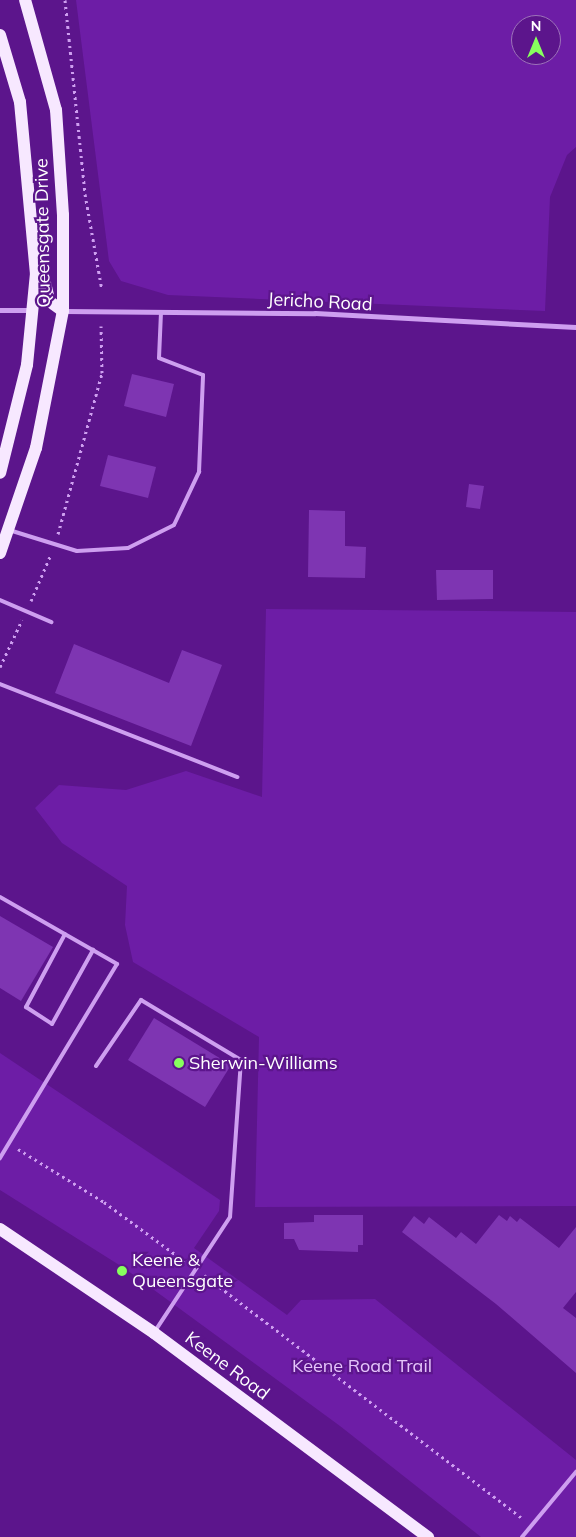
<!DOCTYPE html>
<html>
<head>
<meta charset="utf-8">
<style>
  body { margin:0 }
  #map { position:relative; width:576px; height:1537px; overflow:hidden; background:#5c158c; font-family:Mulish,sans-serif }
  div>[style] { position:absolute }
  .green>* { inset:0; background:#6d1da6 }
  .building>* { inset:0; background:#7e35b2 }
  .path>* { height:3px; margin-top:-1.5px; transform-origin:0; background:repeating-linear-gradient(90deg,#ce9ff0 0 2.5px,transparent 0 6.5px) }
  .lane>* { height:4px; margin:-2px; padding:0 2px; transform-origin:2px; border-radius:2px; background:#ce9ff0 }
  .street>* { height:5px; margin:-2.5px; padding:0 2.5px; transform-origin:2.5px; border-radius:2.5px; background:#ce9ff0 }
  .primary>* { height:12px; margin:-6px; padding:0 6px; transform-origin:6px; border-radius:6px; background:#f7e8ff }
  .dots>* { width:14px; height:14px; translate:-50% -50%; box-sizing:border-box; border:2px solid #5c158c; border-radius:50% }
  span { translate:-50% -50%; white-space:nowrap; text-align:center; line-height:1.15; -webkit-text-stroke:4.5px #5c158c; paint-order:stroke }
  .street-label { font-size:18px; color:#fff }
  .poi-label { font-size:18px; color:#fff }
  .left { translate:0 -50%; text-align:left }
  .park-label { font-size:18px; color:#e5c5fb }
  .north { position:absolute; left:511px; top:15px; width:50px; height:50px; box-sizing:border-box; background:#5c158c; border:1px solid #9d73ba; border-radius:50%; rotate:0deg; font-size:14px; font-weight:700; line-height:20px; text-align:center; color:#fff }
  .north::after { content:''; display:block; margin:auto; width:18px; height:22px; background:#87ff5e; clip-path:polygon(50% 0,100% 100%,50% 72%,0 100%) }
</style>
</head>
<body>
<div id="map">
  <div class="green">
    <div style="clip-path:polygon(evenodd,76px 0,576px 0,576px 147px,567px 155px,550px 197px,545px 311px,168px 295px,121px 281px,109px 261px,76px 0,521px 25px,551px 25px,551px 55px,521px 55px,521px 25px)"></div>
    <div style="clip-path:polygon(266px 609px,576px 612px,576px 1206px,255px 1207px,259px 1037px,133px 962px,125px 925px,127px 886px,62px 843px,35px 808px,59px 785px,126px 790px,186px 771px,262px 797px)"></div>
    <div style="clip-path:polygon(0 1053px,220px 1200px,219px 1211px,194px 1248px,287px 1315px,301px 1300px,375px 1299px,576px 1460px,576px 1537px,481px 1537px,340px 1426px,124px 1268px,0 1190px)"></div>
  </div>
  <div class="building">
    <div style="clip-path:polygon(132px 374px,174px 384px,166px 417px,124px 406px)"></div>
    <div style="clip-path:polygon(108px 455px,156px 467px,148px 498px,100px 486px)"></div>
    <div style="clip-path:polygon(469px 484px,484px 486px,480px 509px,466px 507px)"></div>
    <div style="clip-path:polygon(309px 510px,345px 511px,345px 546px,366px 547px,365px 578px,308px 577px)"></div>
    <div style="clip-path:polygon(436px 570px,493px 570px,493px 599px,437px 600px)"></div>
    <div style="clip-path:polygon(74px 644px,169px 683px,182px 650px,222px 665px,191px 746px,55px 693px)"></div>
    <div style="clip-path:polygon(0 916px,53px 947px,21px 1001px,0 988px)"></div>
    <div style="clip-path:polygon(154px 1018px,231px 1065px,205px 1107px,128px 1060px)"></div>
    <div style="clip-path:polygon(314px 1215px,363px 1215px,363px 1245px,358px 1245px,358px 1252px,299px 1250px,294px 1239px,284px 1239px,284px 1223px,314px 1222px)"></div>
    <div style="clip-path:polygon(499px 1215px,507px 1221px,510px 1216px,517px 1222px,520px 1218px,559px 1248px,576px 1227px,576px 1292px,563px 1308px,576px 1318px,576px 1373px,496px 1304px,402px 1232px,414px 1216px,424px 1224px,429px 1217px,456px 1238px,461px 1232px,476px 1244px)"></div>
  </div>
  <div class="path">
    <div style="left:65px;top:0;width:195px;rotate:84.1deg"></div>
    <div style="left:85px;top:194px;width:97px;rotate:80deg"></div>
    <div style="left:58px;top:534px;width:167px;rotate:-74.7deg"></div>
    <div style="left:102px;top:373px;width:47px;rotate:-91.2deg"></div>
    <div style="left:31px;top:601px;width:51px;rotate:-66.9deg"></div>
    <div style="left:0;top:667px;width:52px;rotate:-64.9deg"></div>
    <div style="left:18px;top:1149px;width:101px;rotate:31.6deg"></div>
    <div style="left:104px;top:1202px;width:103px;rotate:36.3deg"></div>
    <div style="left:204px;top:1275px;width:402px;rotate:37.4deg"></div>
  </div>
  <div class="lane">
    <div style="left:9px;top:530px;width:71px;rotate:17.2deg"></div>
    <div style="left:77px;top:551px;width:51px;rotate:-3.4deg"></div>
    <div style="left:128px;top:548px;width:51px;rotate:-26.6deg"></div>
    <div style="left:174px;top:525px;width:59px;rotate:-64.7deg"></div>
    <div style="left:199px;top:472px;width:97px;rotate:-87.6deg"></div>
    <div style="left:203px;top:375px;width:47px;rotate:-158.9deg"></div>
    <div style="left:159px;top:358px;width:46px;rotate:-87.5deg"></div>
    <div style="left:0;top:600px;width:56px;rotate:23.3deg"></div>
    <div style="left:0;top:684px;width:255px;rotate:21.4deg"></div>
    <div style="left:0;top:897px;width:135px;rotate:29.8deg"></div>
    <div style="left:117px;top:964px;width:227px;rotate:121.1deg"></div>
    <div style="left:65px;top:934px;width:83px;rotate:118.1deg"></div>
    <div style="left:26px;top:1007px;width:31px;rotate:33deg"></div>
    <div style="left:52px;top:1024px;width:85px;rotate:-61deg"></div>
    <div style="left:96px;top:1066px;width:80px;rotate:-55.7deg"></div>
    <div style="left:141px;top:1000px;width:117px;rotate:31deg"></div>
    <div style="left:241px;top:1060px;width:157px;rotate:94deg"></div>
    <div style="left:230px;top:1217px;width:136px;rotate:123.3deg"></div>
    <div style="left:522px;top:1537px;width:85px;rotate:-50.3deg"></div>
  </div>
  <div class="street">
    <div style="left:0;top:310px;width:32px"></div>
    <div style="left:64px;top:311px;width:251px;rotate:0.5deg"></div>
    <div style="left:315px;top:313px;width:261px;rotate:3.1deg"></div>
  </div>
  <div class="primary">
    <div style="left:0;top:35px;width:70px;rotate:73.4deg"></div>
    <div style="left:20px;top:102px;width:172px;rotate:84.7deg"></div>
    <div style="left:36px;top:273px;width:92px;rotate:95.6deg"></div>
    <div style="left:27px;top:365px;width:111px;rotate:104deg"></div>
    <div style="left:41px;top:265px;width:37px;rotate:77deg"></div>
    <div style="left:49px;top:301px;width:17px;rotate:36deg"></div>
    <div style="left:0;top:553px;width:111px;rotate:-71.1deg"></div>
    <div style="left:36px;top:448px;width:140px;rotate:-78.9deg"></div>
    <div style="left:63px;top:311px;width:96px;rotate:-90deg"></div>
    <div style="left:63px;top:215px;width:105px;rotate:-93.8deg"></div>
    <div style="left:56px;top:110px;width:114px;rotate:-105.7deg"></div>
    <div style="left:0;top:1229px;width:186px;rotate:34deg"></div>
    <div style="left:154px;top:1333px;width:342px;rotate:36.7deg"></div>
  </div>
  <div class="dots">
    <div style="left:179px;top:1063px;background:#87ff5e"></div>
    <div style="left:122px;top:1271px;background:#87ff5e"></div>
  </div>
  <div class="street-label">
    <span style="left:43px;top:233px;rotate:-91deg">Queensgate Drive</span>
    <span style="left:320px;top:302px;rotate:3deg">Jericho Road</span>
    <span style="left:227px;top:1366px;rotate:37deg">Keene Road</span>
  </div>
  <div class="poi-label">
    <span class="left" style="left:189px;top:1063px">Sherwin-Williams</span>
    <span class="left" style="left:132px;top:1271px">Keene &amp;<br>Queensgate</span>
  </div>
  <div class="park-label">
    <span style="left:362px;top:1366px">Keene Road Trail</span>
  </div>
  <div class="north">N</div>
</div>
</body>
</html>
